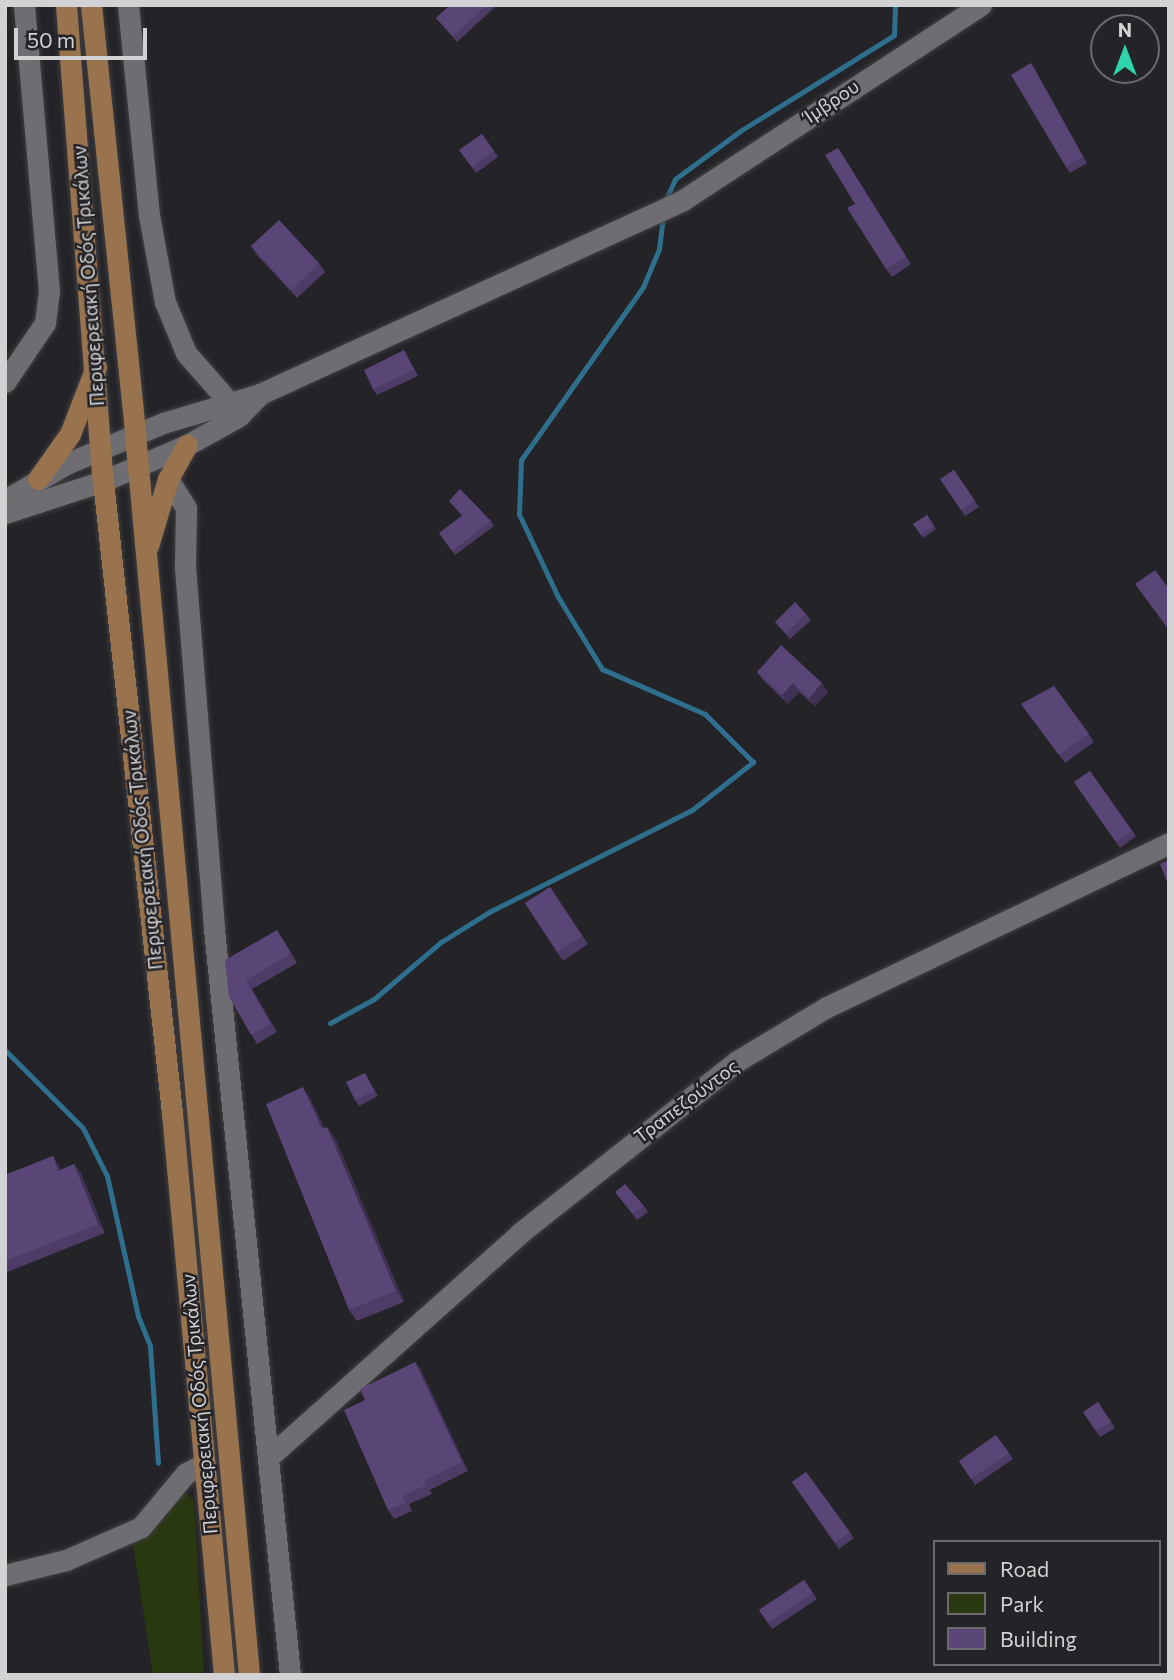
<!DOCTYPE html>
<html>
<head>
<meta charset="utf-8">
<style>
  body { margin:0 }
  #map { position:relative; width:1174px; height:1680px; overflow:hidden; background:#242327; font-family:Commissioner,sans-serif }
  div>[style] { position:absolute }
  .green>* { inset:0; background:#29380e }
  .stream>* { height:5px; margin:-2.5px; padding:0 2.5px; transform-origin:2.5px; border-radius:2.5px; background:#2f6f8e }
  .roads { filter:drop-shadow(0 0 2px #414043) drop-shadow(0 0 2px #414043) }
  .minor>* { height:21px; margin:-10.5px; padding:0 10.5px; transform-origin:10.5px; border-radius:10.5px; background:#6e6d71 }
  .major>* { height:21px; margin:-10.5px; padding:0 10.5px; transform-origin:10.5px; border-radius:10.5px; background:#99734e }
  .wall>* { inset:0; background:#4d3c66 }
  .shaded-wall>* { inset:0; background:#3e3153 }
  .building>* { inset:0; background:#594677 }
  span { translate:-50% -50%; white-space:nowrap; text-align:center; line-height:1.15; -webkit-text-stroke:5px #242327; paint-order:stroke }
  .street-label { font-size:19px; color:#d2d1d3 }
  .frame { position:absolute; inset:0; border:7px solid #d2d1d3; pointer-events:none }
  .legend { position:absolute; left:933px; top:1540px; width:228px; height:126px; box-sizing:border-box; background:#242327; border:2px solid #6a696c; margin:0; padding:9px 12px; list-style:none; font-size:21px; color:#d2d1d3 }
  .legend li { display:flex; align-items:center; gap:14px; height:35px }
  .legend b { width:35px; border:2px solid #6a696c }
  .north { position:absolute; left:1090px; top:14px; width:70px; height:70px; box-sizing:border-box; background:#242327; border:2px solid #6a696c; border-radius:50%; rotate:0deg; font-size:19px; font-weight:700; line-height:28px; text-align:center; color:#d2d1d3 }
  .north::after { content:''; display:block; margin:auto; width:24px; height:32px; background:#2ed4aa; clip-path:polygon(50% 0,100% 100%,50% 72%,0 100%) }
  .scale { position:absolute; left:14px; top:28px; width:133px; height:32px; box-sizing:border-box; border:4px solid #d2d1d3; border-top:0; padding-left:9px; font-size:21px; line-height:24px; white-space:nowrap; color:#d2d1d3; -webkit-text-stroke:5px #242327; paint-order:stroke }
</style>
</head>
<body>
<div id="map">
  <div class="green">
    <div style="clip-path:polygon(187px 1493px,194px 1502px,204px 1675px,153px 1675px,133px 1544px,167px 1517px,176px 1497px)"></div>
  </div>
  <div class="stream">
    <div style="left:664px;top:203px;width:26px;rotate:-65deg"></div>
    <div style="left:675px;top:179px;width:81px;rotate:-36.4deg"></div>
    <div style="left:740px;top:131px;width:181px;rotate:-31.9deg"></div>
    <div style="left:894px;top:35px;width:30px;rotate:-88deg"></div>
    <div style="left:330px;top:1023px;width:50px;rotate:-28.6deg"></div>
    <div style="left:374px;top:999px;width:88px;rotate:-40.4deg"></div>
    <div style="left:441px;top:942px;width:57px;rotate:-32deg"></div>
    <div style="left:489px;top:912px;width:227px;rotate:-26.7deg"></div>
    <div style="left:692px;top:810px;width:78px;rotate:-38.2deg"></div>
    <div style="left:753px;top:762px;width:68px;rotate:-135deg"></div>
    <div style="left:705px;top:714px;width:112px;rotate:-156.4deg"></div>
    <div style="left:602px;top:669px;width:84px;rotate:-121.4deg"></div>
    <div style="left:558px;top:597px;width:92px;rotate:-115.2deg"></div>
    <div style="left:519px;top:514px;width:54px;rotate:-87.9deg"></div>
    <div style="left:521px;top:460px;width:212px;rotate:-54.8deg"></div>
    <div style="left:643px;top:287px;width:41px;rotate:-67.2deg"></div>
    <div style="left:659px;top:249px;width:33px;rotate:-83deg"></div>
    <div style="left:5px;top:1050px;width:110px;rotate:45deg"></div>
    <div style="left:83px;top:1128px;width:54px;rotate:63.4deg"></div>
    <div style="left:107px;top:1176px;width:143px;rotate:77.5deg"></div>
    <div style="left:138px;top:1316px;width:32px;rotate:68deg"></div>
    <div style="left:150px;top:1346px;width:117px;rotate:86.1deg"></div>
  </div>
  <div class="roads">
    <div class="minor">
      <div style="left:128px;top:5px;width:211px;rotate:84.3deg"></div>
      <div style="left:149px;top:215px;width:88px;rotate:79.6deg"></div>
      <div style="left:165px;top:302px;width:55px;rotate:67.6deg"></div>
      <div style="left:186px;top:353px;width:64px;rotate:48.8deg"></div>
      <div style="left:5px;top:382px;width:71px;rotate:-55.9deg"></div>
      <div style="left:45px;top:323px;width:32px;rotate:-83deg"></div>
      <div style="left:49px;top:291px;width:287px;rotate:-95deg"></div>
      <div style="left:168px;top:479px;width:34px;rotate:58deg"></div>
      <div style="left:186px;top:508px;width:59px;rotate:91deg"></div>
      <div style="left:185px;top:567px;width:363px;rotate:85.4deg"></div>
      <div style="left:214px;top:929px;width:750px;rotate:84.18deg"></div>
      <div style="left:5px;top:500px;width:71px;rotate:-30.5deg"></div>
      <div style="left:66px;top:464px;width:105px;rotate:-22.9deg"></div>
      <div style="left:163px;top:423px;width:101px;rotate:-16.6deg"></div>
      <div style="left:260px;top:394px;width:465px;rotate:-24.6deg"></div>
      <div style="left:683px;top:200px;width:356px;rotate:-33.2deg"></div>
      <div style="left:5px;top:513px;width:103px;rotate:-18.1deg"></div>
      <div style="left:103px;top:481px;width:91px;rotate:-23.2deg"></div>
      <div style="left:187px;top:445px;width:60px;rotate:-29.1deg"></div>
      <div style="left:239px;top:416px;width:30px;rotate:-46deg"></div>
      <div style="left:269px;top:1457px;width:336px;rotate:-41.7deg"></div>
      <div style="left:520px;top:1233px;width:277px;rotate:-38.4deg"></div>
      <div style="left:737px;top:1061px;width:105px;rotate:-31deg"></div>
      <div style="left:827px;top:1007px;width:379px;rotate:-25.6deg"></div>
      <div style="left:5px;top:1575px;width:63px;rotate:-13.8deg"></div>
      <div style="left:66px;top:1560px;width:82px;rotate:-23.7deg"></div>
      <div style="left:141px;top:1527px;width:70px;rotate:-50.2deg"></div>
      <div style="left:186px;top:1473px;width:20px;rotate:-27deg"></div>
    </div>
    <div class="major">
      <div style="left:66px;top:5px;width:477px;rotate:85.6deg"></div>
      <div style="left:103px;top:481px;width:636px;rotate:83.77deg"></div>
      <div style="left:172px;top:1113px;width:564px;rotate:84.71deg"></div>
      <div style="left:91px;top:5px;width:431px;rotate:84.1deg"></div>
      <div style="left:135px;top:434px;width:1246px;rotate:84.75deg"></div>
      <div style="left:38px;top:479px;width:55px;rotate:-54.6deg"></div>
      <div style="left:70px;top:434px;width:72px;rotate:-68.8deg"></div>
      <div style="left:148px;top:546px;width:70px;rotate:-73.4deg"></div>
      <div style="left:168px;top:479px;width:39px;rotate:-61deg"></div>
    </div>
  </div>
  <div class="wall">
    <div style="clip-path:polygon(450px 5px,493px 5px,495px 7px,457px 42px,436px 18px)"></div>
    <div style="clip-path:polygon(1031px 63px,1087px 163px,1070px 173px,1066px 167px)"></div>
    <div style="clip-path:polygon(482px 134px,498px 157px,476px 173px,459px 150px)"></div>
    <div style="clip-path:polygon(838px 148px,911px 264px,892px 277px,886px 269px,855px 204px)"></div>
    <div style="clip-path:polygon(251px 246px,319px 263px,325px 272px,297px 298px,257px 255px)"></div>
    <div style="clip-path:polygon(404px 350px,418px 376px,377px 395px,373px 389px)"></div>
    <div style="clip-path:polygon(954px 470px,979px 507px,965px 516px,940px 479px)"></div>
    <div style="clip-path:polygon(449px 501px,491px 521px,494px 526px,455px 555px,439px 533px,462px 516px)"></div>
    <div style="clip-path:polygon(927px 515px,936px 529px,923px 538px,913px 524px)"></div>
    <div style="clip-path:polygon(806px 614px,811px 620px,790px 639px,775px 622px)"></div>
    <div style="clip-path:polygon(757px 672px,828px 692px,815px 706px,799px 692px,788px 704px,763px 680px)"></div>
    <div style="clip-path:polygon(1054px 686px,1094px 742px,1065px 763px,1021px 704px)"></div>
    <div style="clip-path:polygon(1090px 771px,1136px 836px,1120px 848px,1074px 782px)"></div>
    <div style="clip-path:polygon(550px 887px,588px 944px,563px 961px,525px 903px)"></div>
    <div style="clip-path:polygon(283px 939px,297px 963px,252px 989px,277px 1032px,257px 1044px,229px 996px)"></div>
    <div style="clip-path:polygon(365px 1073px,378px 1096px,359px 1106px,355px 1100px)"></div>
    <div style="clip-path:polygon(310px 1098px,324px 1128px,335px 1138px,404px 1302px,357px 1321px,349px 1310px)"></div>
    <div style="clip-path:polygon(53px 1156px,61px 1170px,74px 1164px,81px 1173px,105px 1233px,5px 1273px,5px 1175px)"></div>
    <div style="clip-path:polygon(615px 1192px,644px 1206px,648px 1212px,637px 1220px)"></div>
    <div style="clip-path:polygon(415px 1362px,421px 1370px,468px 1471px,430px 1490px,432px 1494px,409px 1504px,412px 1511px,394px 1519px,388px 1510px,365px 1400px)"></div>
    <div style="clip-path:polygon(1098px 1402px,1115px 1428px,1100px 1437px,1083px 1412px)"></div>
    <div style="clip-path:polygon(996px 1435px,1013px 1459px,975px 1485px,959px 1461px)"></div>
    <div style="clip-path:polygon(806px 1472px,854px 1538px,839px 1549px,792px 1482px)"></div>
    <div style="clip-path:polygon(804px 1580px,817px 1599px,772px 1629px,759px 1610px)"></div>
  </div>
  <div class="shaded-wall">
    <div style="clip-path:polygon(1031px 63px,1035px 69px,1087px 163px,1083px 157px)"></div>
    <div style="clip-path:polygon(793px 683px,799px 692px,788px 704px,782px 695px)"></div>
    <div style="clip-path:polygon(822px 683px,828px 692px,815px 706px,809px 698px)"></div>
    <div style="clip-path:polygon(246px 980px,252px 989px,277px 1032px,271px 1024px)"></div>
    <div style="clip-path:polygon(303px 1087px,310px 1098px,329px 1140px,322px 1129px)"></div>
    <div style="clip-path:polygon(327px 1127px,335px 1138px,404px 1302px,396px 1291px)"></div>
    <div style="clip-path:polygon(53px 1156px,59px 1166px,65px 1180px,58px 1171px)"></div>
    <div style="clip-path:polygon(74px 1164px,81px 1173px,105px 1233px,98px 1224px)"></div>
    <div style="clip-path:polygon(415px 1362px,421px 1370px,468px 1471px,462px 1462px)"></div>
  </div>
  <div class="building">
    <div style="clip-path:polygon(450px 5px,487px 5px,453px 36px,436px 18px)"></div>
    <div style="clip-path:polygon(1031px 63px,1083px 157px,1066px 167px,1011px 75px)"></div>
    <div style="clip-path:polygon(482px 134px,494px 151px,472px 167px,459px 150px)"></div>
    <div style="clip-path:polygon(838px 148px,906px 257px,886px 269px,847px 208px,855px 204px,825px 155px)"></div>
    <div style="clip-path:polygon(279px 220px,319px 263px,291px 290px,251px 246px)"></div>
    <div style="clip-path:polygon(404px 350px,414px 370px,373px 389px,364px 370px)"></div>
    <div style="clip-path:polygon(954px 470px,975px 501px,961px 510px,940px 479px)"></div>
    <div style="clip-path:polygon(460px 489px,491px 521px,452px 551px,439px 533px,463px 515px,449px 501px)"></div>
    <div style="clip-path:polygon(927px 515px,934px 526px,921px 535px,913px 524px)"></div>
    <div style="clip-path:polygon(1155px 570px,1169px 589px,1169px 630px,1135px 584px)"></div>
    <div style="clip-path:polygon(795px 602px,806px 614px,786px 633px,775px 622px)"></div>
    <div style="clip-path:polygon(781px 645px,822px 683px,809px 698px,793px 683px,782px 695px,757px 672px)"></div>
    <div style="clip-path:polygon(1054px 686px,1089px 734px,1059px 755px,1021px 704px)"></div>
    <div style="clip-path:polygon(1090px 771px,1132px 831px,1116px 842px,1074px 782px)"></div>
    <div style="clip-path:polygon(1169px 860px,1169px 884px,1168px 884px,1160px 864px)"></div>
    <div style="clip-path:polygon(550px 887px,582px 936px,557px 952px,525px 903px)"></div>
    <div style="clip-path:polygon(277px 930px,291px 954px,246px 980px,271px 1024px,251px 1035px,229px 996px,225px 960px)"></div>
    <div style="clip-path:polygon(365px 1073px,374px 1091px,355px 1100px,346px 1082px)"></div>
    <div style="clip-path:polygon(303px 1087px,322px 1129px,327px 1127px,396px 1291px,349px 1310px,266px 1104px)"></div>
    <div style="clip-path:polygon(53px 1156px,58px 1171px,74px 1164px,98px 1224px,5px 1261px,5px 1175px)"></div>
    <div style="clip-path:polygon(625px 1184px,644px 1206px,633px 1214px,615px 1192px)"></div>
    <div style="clip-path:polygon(415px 1362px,462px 1462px,424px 1481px,426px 1485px,403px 1496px,406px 1503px,388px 1510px,344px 1410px,365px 1400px,360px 1389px)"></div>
    <div style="clip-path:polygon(1098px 1402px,1111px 1422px,1096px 1431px,1083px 1412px)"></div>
    <div style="clip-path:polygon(996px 1435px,1009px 1453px,971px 1479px,959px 1461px)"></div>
    <div style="clip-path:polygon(806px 1472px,850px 1532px,835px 1543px,792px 1482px)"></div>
    <div style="clip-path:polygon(804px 1580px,813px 1593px,768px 1623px,759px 1610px)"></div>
  </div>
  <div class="street-label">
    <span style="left:831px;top:101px;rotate:-34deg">Ίμβρου</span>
    <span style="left:88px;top:276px;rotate:-94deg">Περιφερειακή Οδός Τρικάλων</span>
    <span style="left:142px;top:840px;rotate:-96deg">Περιφερειακή Οδός Τρικάλων</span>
    <span style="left:686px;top:1101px;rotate:-37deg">Τραπεζούντος</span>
    <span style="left:199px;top:1404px;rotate:-95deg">Περιφερειακή Οδός Τρικάλων</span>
  </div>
  <div class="frame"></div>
  <ul class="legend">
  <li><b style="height:9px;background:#99734e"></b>Road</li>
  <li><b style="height:19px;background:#29380e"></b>Park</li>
  <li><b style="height:19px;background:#594677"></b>Building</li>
  </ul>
  <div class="north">N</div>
  <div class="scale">50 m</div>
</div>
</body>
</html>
